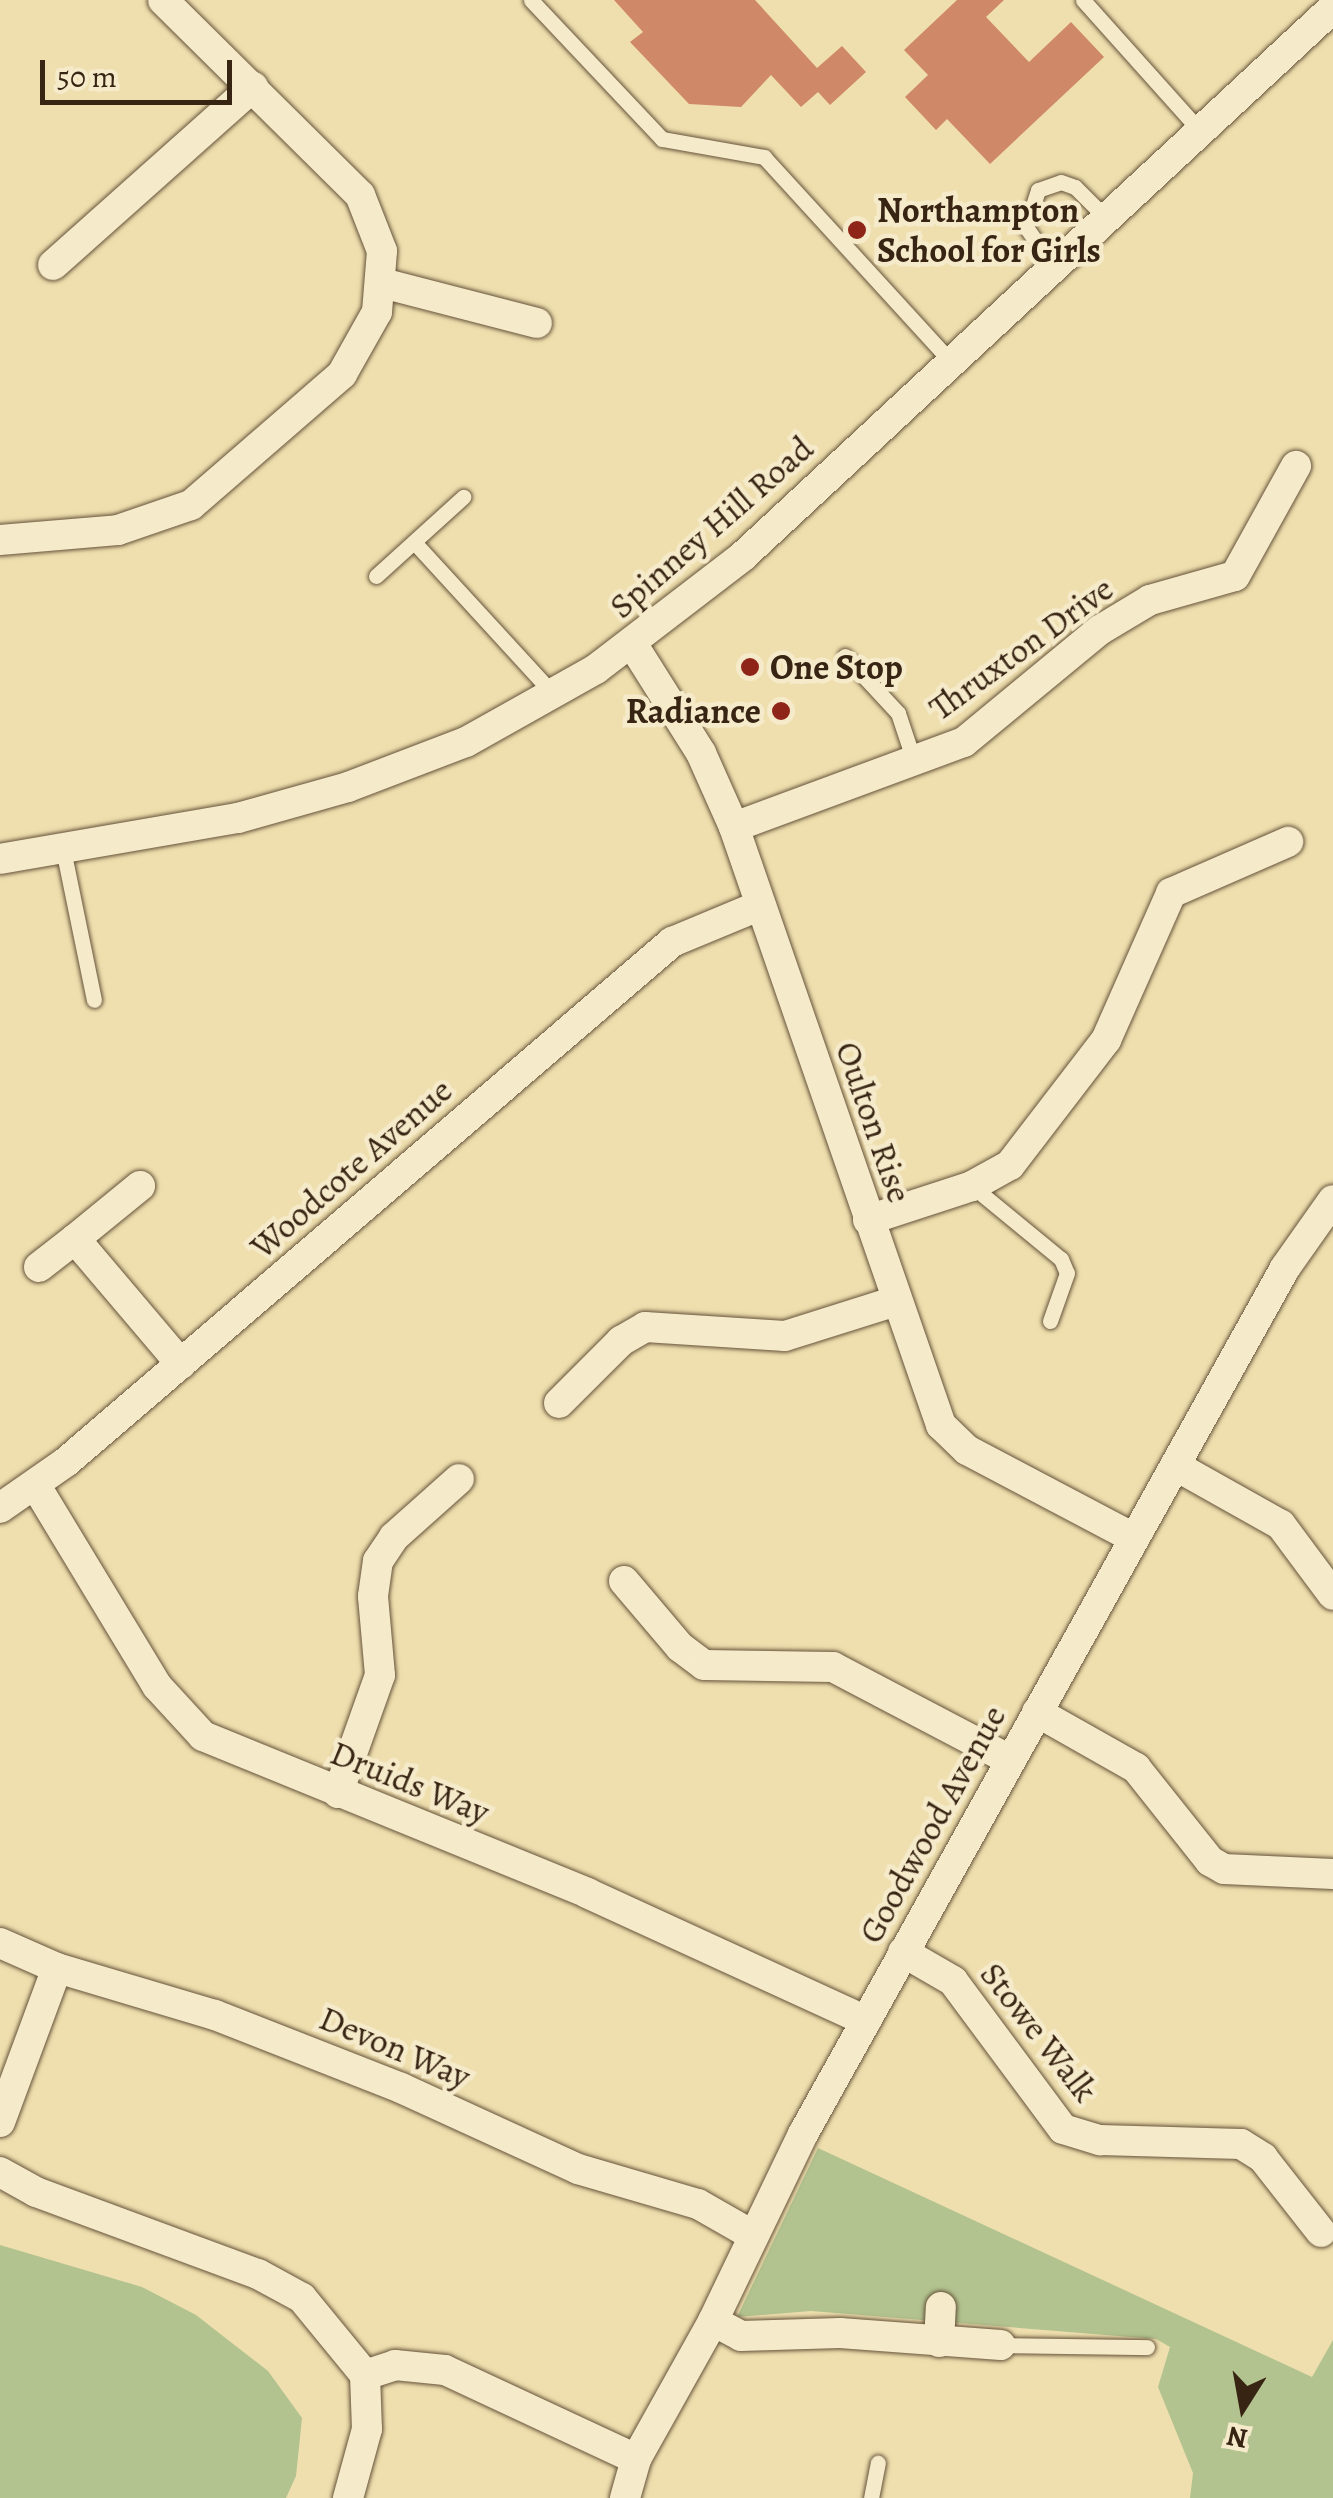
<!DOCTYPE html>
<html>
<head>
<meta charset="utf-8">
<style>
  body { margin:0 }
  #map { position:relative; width:1333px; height:2498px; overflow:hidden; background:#efdfae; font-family:Alegreya,serif }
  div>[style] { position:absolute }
  .green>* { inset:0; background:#b2c38f }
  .building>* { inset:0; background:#cf8868 }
  .roads { filter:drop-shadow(0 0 2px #65533a) drop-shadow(0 0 2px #65533a) }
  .lane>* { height:15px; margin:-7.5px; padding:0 7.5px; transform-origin:7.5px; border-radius:7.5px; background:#f5eaca }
  .street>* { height:30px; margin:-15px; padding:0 15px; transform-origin:15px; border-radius:15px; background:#f5eaca }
  .dots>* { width:28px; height:28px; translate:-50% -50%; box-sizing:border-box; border:5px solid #f5eaca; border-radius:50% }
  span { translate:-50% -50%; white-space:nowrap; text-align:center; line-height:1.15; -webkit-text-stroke:9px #f5eaca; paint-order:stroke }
  .poi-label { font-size:35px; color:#372413; font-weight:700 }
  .left { translate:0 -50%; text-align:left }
  .right { translate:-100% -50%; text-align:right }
  .street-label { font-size:35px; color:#372413 }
  .north { position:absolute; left:1193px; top:2358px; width:100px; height:100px; -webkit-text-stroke:8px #f5eaca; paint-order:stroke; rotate:191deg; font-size:28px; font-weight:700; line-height:40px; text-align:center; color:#372413 }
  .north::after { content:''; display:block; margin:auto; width:35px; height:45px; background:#372413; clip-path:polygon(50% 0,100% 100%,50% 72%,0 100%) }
  .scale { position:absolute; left:40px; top:60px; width:192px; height:45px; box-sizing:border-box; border:5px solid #372413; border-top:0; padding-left:12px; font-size:30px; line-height:35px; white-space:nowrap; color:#372413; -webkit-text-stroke:8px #f5eaca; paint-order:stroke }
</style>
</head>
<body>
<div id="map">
  <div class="green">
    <div style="clip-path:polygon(818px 2148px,1312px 2377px,1333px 2340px,1333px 2498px,1190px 2498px,1193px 2473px,1158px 2387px,1170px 2347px,1156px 2339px,811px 2311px,737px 2317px)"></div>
    <div style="clip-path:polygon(0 2245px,142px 2287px,196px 2315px,268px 2371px,302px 2418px,296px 2476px,286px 2498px,0 2498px)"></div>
  </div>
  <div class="building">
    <div style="clip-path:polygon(614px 0,755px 0,817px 68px,842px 46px,866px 72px,830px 105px,818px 92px,801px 107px,771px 75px,741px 107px,689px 104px,630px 42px,643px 32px)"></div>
    <div style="clip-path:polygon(957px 0,1004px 0,986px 17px,1029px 62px,1071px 22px,1104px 57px,990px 164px,947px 119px,936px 130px,905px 97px,928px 75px,904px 50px)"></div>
  </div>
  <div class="roads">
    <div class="lane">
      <div style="left:531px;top:0;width:191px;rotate:46.7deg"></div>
      <div style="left:662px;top:139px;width:104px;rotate:10deg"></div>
      <div style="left:764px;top:157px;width:279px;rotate:47.6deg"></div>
      <div style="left:1083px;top:0;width:177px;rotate:48.2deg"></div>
      <div style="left:1054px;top:268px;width:50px;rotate:-124.3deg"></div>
      <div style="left:1026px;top:227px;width:39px;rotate:-72deg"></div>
      <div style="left:1038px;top:190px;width:24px;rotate:-19deg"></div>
      <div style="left:1061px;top:182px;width:15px;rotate:20deg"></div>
      <div style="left:1075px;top:187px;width:45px;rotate:45deg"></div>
      <div style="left:414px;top:542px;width:207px;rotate:47.5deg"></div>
      <div style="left:376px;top:576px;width:118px;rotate:-42.2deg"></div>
      <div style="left:845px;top:656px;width:78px;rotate:47.1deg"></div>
      <div style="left:898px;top:713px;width:54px;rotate:71.6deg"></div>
      <div style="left:63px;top:849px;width:154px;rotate:78.4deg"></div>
      <div style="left:972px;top:1186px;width:115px;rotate:39.4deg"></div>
      <div style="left:1061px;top:1259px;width:15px;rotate:67deg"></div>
      <div style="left:1067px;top:1273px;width:51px;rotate:109.5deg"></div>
      <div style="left:1001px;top:2345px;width:146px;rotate:0.8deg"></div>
      <div style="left:871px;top:2498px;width:36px;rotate:-79deg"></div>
    </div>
    <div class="street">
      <div style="left:53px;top:265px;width:268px;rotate:-41.7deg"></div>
      <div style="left:382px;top:283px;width:160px;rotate:14.5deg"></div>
      <div style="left:0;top:540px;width:118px;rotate:-4.8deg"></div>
      <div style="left:118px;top:530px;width:77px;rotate:-18.9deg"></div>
      <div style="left:191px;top:505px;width:200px;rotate:-40.9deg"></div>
      <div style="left:342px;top:374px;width:71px;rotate:-60.6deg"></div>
      <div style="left:377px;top:312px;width:61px;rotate:-85.3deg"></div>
      <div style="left:382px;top:251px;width:60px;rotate:-111.4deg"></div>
      <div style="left:360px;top:195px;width:277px;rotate:-135.3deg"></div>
      <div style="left:633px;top:645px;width:128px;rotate:57.8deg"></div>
      <div style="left:701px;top:753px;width:81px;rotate:66deg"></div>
      <div style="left:734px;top:827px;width:633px;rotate:70.91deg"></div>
      <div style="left:941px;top:1425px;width:36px;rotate:44deg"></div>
      <div style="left:967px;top:1450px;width:189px;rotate:27.8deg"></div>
      <div style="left:734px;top:827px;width:245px;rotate:-20.3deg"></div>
      <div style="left:964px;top:742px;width:176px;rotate:-39.5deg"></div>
      <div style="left:1100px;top:630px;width:58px;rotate:-31deg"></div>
      <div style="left:1150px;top:600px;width:88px;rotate:-15.8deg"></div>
      <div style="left:1235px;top:576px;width:126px;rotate:-61deg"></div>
      <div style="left:0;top:859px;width:242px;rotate:-9.8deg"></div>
      <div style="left:238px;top:818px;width:114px;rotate:-15.7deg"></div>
      <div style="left:348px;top:787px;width:126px;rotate:-20.9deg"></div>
      <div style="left:466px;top:742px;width:149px;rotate:-29.3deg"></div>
      <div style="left:596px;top:669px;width:185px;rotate:-37.5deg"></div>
      <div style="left:743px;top:556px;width:805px;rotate:-42.89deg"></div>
      <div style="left:868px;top:1220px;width:109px;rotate:-18.1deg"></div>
      <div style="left:972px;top:1186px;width:43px;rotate:-28.9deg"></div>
      <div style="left:1010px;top:1165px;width:158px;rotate:-52.5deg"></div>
      <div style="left:1106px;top:1040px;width:161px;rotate:-66.1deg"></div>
      <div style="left:1171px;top:893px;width:128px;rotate:-23.6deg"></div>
      <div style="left:75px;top:1239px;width:84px;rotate:-39.2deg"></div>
      <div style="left:39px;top:1267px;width:46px;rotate:-37.9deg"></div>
      <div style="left:75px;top:1239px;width:164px;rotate:49.7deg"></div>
      <div style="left:559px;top:1403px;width:88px;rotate:-45deg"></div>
      <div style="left:621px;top:1341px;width:28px;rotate:-30deg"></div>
      <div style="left:645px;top:1327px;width:140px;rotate:3.7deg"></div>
      <div style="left:785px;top:1336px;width:116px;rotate:-17.5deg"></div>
      <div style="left:1176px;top:1466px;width:120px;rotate:29.3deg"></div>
      <div style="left:1281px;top:1525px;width:87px;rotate:53.4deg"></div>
      <div style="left:36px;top:1486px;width:234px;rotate:58.8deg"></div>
      <div style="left:157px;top:1686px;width:68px;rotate:47.4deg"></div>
      <div style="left:203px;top:1736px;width:415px;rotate:22.2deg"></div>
      <div style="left:587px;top:1893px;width:307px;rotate:24.6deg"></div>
      <div style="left:0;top:1508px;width:80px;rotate:-34.9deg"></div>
      <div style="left:66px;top:1462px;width:799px;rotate:-40.63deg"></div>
      <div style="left:672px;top:942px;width:96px;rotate:-22.6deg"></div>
      <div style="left:624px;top:1581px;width:87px;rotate:49.7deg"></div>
      <div style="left:680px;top:1647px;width:30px;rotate:37deg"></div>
      <div style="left:704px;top:1665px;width:129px;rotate:0.9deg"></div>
      <div style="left:833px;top:1667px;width:200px;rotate:27.7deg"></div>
      <div style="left:1037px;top:1712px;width:114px;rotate:29.5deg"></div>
      <div style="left:1136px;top:1768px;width:119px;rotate:51.5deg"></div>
      <div style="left:1210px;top:1861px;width:16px;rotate:30deg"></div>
      <div style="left:1224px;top:1869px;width:109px;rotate:2.6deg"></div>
      <div style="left:338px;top:1793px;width:125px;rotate:-70.4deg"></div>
      <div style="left:380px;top:1675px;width:79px;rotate:-95.1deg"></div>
      <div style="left:373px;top:1596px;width:35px;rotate:-82deg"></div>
      <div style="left:378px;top:1561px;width:29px;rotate:-56deg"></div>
      <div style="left:394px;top:1537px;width:87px;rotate:-41.7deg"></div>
      <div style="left:0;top:1943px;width:62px;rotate:23.7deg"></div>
      <div style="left:57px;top:1968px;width:165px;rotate:16.6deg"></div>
      <div style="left:215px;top:2015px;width:200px;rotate:21.4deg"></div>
      <div style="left:401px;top:2088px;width:195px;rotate:24.6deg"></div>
      <div style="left:578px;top:2169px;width:125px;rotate:16.3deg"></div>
      <div style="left:698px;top:2204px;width:64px;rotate:29.7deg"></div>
      <div style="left:903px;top:1952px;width:58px;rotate:30.1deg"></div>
      <div style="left:953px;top:1981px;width:184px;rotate:53.4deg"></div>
      <div style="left:1063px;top:2129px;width:39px;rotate:17deg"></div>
      <div style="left:1100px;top:2140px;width:141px;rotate:1.6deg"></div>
      <div style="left:1241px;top:2144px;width:26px;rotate:32deg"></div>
      <div style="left:1263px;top:2158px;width:94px;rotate:51.9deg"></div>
      <div style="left:0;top:2122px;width:164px;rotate:-69.7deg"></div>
      <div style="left:0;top:2172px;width:41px;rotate:29.1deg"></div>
      <div style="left:36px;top:2192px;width:237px;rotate:20.3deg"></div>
      <div style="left:258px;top:2274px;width:50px;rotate:28.6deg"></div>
      <div style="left:302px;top:2298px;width:99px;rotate:50.7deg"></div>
      <div style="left:365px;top:2375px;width:54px;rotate:87.9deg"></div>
      <div style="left:367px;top:2429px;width:72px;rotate:105.4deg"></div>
      <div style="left:713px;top:2321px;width:32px;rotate:28deg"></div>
      <div style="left:741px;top:2336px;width:99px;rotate:-1.7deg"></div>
      <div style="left:840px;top:2333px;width:161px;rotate:4.3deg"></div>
      <div style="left:939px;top:2342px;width:35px;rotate:-87deg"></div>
      <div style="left:365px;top:2375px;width:32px;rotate:-18deg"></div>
      <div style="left:395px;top:2365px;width:50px;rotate:5.7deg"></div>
      <div style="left:445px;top:2370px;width:211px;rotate:25deg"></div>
      <div style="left:625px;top:2498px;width:41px;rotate:-74.2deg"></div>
      <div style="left:636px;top:2459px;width:158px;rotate:-60.8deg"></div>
      <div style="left:713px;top:2321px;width:208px;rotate:-64.3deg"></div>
      <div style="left:803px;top:2134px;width:991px;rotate:-60.9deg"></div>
      <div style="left:1285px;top:1268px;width:83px;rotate:-54.8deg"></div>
    </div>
  </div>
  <div class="dots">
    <div style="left:857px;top:230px;background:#8f2418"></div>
    <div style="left:750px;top:667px;background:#8f2418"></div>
    <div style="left:781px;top:711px;background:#8f2418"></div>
  </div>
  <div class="poi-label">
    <span class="left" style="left:877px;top:230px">Northampton<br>School for Girls</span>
    <span class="left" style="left:770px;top:667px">One Stop</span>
    <span class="right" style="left:761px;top:711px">Radiance</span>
  </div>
  <div class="street-label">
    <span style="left:711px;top:527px;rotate:-41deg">Spinney Hill Road</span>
    <span style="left:1021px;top:648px;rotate:-36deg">Thruxton Drive</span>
    <span style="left:874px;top:1122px;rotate:71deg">Oulton Rise</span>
    <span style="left:351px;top:1168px;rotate:-41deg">Woodcote Avenue</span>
    <span style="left:410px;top:1782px;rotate:22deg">Druids Way</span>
    <span style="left:932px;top:1824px;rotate:-61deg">Goodwood Avenue</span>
    <span style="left:1039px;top:2032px;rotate:52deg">Stowe Walk</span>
    <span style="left:395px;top:2047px;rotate:23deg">Devon Way</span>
  </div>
  <div class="north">N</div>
  <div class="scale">50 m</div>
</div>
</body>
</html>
